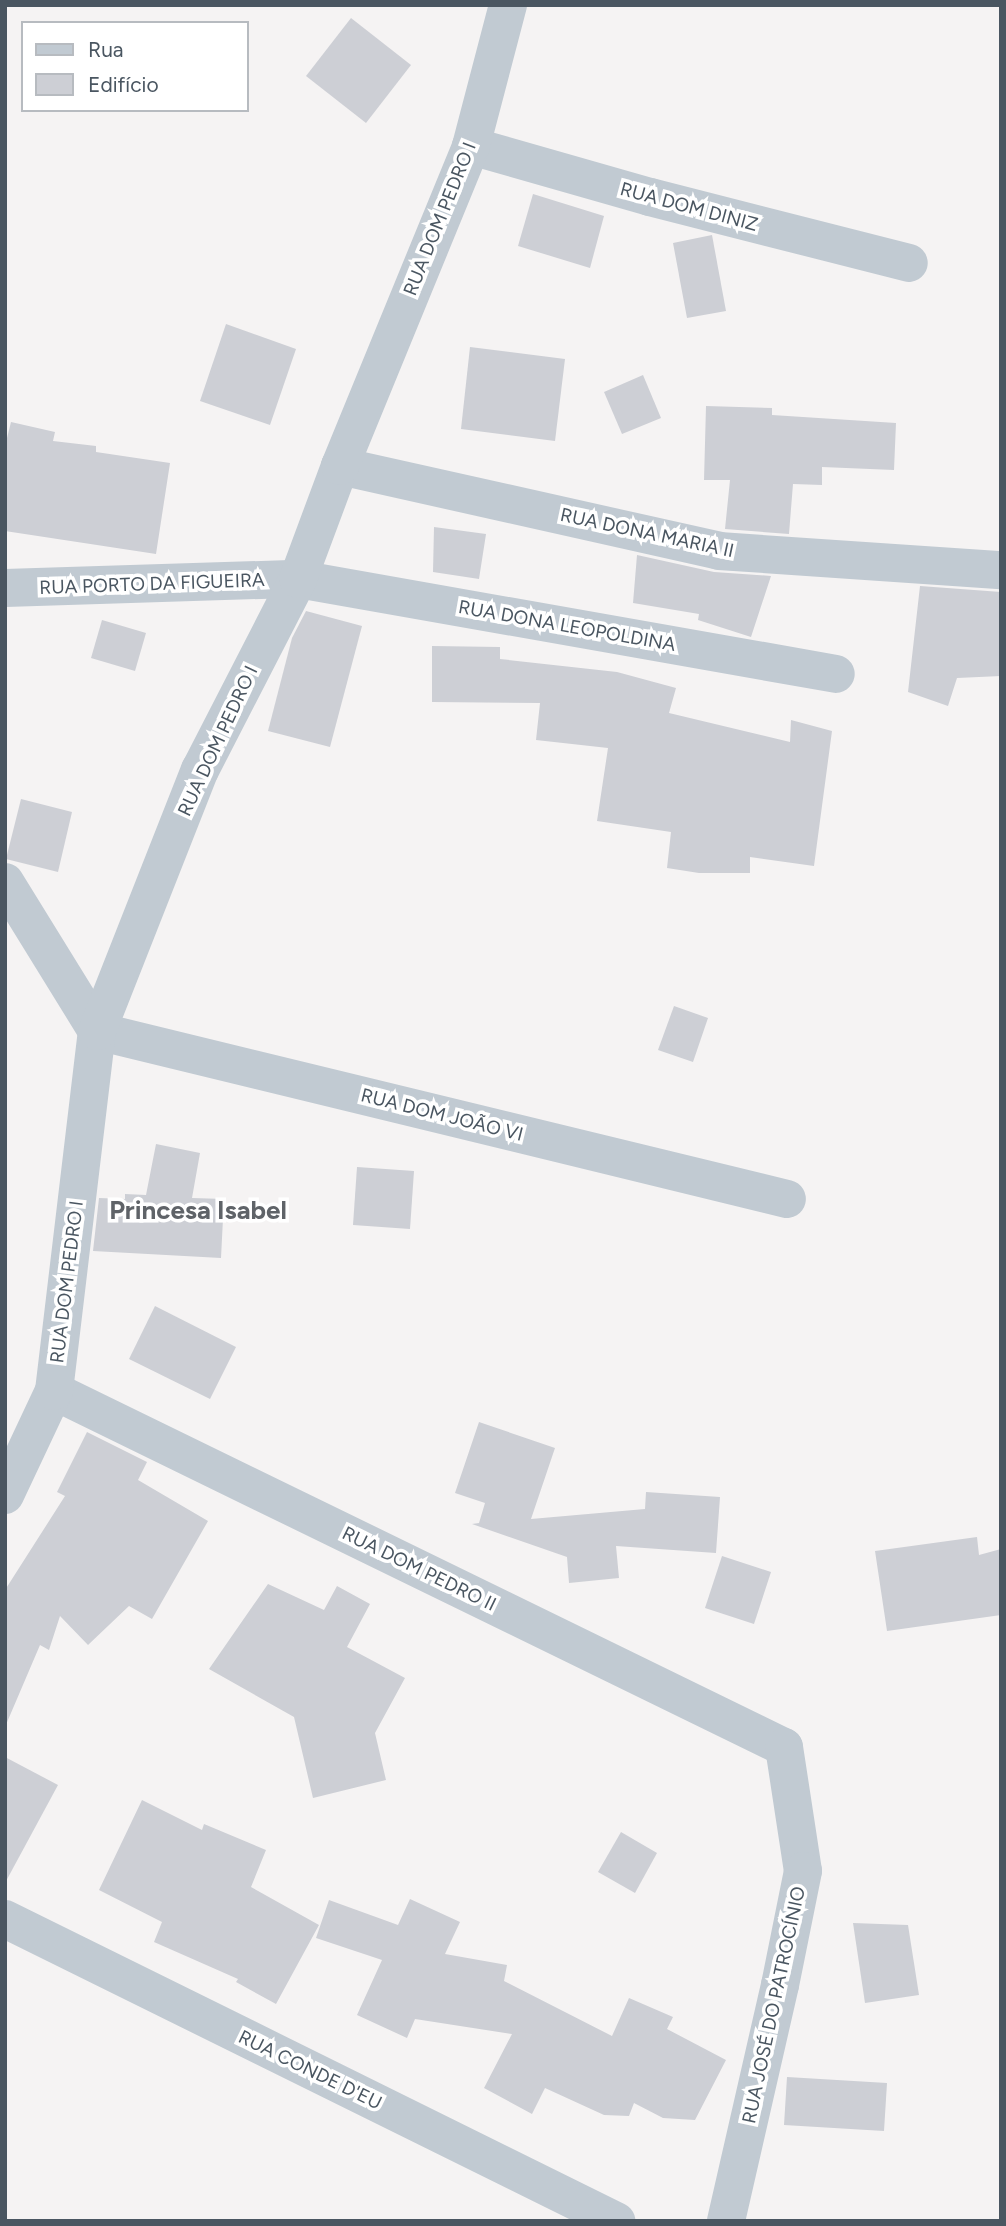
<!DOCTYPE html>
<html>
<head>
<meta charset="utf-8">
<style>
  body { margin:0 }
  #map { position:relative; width:1006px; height:2226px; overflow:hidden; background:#f5f3f3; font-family:Figtree,sans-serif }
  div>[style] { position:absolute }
  .building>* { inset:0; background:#cdcfd5 }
  .minor>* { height:38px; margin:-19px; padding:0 19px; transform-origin:19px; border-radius:19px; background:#c1cad2 }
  span { translate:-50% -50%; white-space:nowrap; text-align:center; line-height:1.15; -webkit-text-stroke:7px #fff; paint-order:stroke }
  .street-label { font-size:19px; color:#4a5661 }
  .district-label { font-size:26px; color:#5f6368; font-weight:700 }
  .frame { position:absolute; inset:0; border:7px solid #4a5661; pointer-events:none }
  .legend { position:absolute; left:21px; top:21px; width:228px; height:91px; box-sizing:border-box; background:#fff; border:2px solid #b7bbc0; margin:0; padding:9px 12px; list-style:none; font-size:21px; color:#4a5661 }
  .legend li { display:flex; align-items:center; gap:14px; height:35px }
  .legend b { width:35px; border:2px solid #b7bbc0 }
</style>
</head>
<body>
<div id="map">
  <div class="building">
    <div style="clip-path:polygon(351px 18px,411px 65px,366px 123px,306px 76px)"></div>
    <div style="clip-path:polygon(533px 194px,604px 216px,590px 268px,518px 246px)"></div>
    <div style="clip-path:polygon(712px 235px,726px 311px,687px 318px,673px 243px)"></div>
    <div style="clip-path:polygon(226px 324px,296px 349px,270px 425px,200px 401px)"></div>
    <div style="clip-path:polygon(470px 347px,565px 359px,555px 441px,461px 429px)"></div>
    <div style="clip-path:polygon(643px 375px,661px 418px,622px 434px,604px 392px)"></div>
    <div style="clip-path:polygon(706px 406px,772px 408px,772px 415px,896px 423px,894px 470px,822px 467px,822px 485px,793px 484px,789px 534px,725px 529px,730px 480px,704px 480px)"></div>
    <div style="clip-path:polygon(11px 422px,55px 432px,53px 441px,96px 446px,96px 452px,170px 463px,156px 554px,5px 531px,5px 446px)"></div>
    <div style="clip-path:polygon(434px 527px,486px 534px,479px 579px,433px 572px)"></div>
    <div style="clip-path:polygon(637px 555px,714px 572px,771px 576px,751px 637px,698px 620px,699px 614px,633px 603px)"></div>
    <div style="clip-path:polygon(920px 586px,1001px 592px,1001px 676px,957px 678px,948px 706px,908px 692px)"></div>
    <div style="clip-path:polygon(306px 611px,362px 626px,330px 747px,268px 731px,292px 638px)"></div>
    <div style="clip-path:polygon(102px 620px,146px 633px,135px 671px,91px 658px)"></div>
    <div style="clip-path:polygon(432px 646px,500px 647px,500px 659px,617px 672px,676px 688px,669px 713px,790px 742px,791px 720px,832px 731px,814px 866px,750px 857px,750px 873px,699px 873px,667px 868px,671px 832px,597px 821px,608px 748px,536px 740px,540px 703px,432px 702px)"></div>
    <div style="clip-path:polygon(21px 799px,72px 812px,58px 872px,6px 859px)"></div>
    <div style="clip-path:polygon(674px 1006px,708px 1018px,693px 1062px,658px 1050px)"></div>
    <div style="clip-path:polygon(156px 1144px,200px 1153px,192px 1198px,224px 1199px,221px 1258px,93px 1251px,99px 1198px,125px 1199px,125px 1194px,146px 1195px)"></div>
    <div style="clip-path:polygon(357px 1167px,414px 1171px,410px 1229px,353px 1225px)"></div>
    <div style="clip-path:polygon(155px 1306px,236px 1347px,210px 1399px,129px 1359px)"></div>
    <div style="clip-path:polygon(479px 1422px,555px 1448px,531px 1519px,645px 1509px,646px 1492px,720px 1497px,716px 1553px,616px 1546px,619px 1578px,569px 1583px,567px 1557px,472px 1524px,479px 1523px,485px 1503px,455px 1493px)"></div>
    <div style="clip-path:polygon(87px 1432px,147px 1462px,138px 1480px,208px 1521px,152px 1619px,129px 1606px,88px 1645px,60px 1616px,49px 1650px,40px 1645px,5px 1727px,5px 1590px,65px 1496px,57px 1492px)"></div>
    <div style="clip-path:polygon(977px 1537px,979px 1555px,1001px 1549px,1001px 1615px,887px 1631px,875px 1551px)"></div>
    <div style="clip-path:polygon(722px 1556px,771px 1572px,754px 1624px,705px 1608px)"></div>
    <div style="clip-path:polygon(268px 1584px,324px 1610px,337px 1586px,370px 1604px,347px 1647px,405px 1678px,375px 1733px,386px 1780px,313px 1798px,294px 1717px,209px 1669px)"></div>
    <div style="clip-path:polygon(5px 1757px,58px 1785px,5px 1883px)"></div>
    <div style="clip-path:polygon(142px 1800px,202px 1830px,204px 1824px,266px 1850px,251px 1887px,319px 1925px,276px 2004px,236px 1982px,238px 1979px,154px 1942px,162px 1922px,99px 1890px)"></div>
    <div style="clip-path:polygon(621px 1832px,657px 1853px,635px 1893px,598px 1872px)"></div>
    <div style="clip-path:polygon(410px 1899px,460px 1922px,445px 1954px,507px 1965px,504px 1981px,612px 2036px,629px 1998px,673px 2017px,667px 2029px,726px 2060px,695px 2120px,663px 2118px,634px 2103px,629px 2116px,604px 2115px,545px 2088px,532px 2114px,484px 2088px,512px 2034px,415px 2019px,407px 2038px,357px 2015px,382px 1960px,316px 1938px,329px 1900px,398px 1925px)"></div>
    <div style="clip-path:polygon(853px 1923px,908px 1925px,919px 1995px,865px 2003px)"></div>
    <div style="clip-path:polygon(787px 2077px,887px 2083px,884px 2131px,784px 2125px)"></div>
  </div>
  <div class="minor">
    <div style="left:471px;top:146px;width:186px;rotate:15.9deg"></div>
    <div style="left:650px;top:197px;width:267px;rotate:14.3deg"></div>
    <div style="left:340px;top:466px;width:388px;rotate:12.6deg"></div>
    <div style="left:719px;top:551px;width:283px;rotate:3.9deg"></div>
    <div style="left:5px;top:588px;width:293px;rotate:-1.8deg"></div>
    <div style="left:298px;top:579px;width:546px;rotate:10.01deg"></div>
    <div style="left:5px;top:882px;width:175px;rotate:58.3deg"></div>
    <div style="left:97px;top:1031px;width:710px;rotate:13.68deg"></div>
    <div style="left:54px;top:1391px;width:812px;rotate:26deg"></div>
    <div style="left:784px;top:1747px;width:125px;rotate:81.3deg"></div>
    <div style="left:803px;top:1871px;width:116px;rotate:101.4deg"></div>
    <div style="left:780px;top:1985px;width:242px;rotate:102.9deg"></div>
    <div style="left:5px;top:1495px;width:115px;rotate:-64.8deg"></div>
    <div style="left:54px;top:1391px;width:363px;rotate:-83.2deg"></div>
    <div style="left:97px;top:1031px;width:281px;rotate:-68.5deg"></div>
    <div style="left:200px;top:770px;width:215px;rotate:-62.8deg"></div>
    <div style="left:298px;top:579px;width:121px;rotate:-69.6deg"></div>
    <div style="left:340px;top:466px;width:346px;rotate:-67.7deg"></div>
    <div style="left:471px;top:146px;width:146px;rotate:-75.3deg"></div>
    <div style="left:5px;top:1919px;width:682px;rotate:26.3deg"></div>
  </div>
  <div class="street-label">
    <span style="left:689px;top:207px;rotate:15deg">RUA DOM DINIZ</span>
    <span style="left:440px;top:219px;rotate:-68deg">RUA DOM PEDRO I</span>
    <span style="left:647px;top:533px;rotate:12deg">RUA DONA MARIA II</span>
    <span style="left:152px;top:584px;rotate:-2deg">RUA PORTO DA FIGUEIRA</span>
    <span style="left:567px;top:626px;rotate:10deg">RUA DONA LEOPOLDINA</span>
    <span style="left:218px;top:741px;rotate:-65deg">RUA DOM PEDRO I</span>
    <span style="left:442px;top:1115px;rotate:14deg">RUA DOM JOÃO VI</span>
    <span style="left:67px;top:1282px;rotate:-83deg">RUA DOM PEDRO I</span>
    <span style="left:419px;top:1569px;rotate:26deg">RUA DOM PEDRO II</span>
    <span style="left:774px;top:2005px;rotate:-78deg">RUA JOSÉ DO PATROCÍNIO</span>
    <span style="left:310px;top:2070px;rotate:26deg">RUA CONDE D'EU</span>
  </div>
  <div class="district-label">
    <span style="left:198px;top:1211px">Princesa Isabel</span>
  </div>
  <div class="frame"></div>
  <ul class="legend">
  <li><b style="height:9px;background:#c1cad2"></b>Rua</li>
  <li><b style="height:19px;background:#cdcfd5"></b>Edifício</li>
  </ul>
</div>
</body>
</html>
